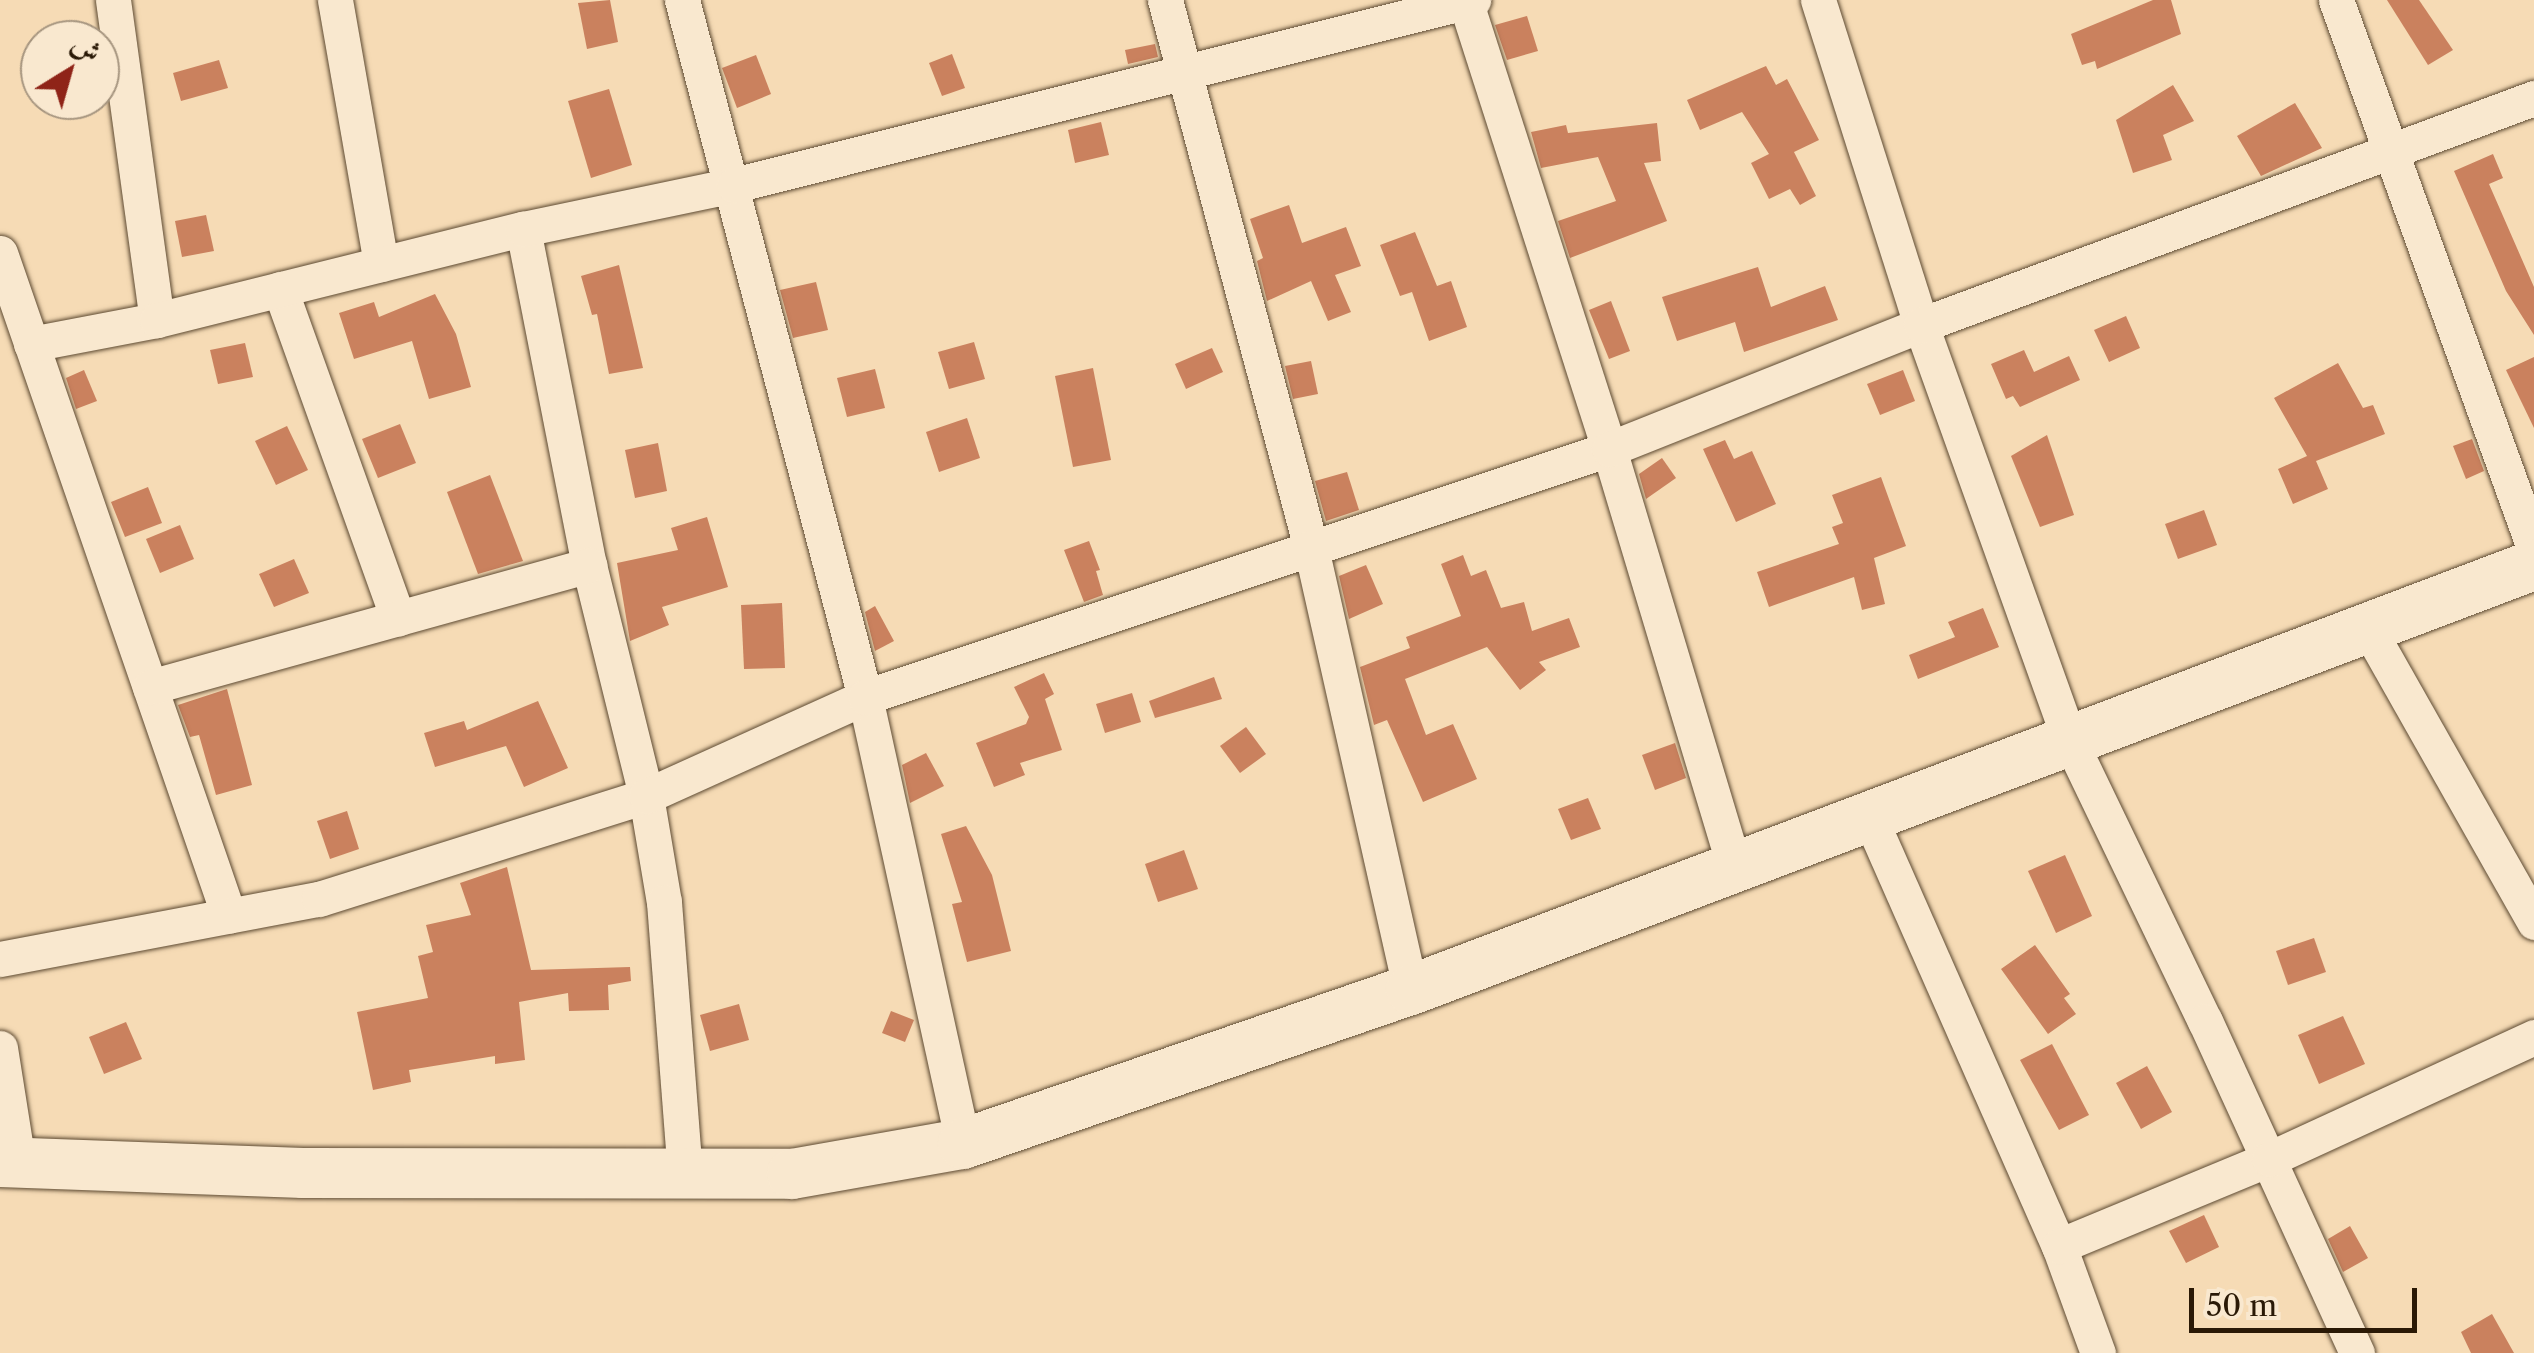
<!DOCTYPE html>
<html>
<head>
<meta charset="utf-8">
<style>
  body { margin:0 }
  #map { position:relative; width:2534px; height:1353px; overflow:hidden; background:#f6dbb5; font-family:"Libre Caslon Text",Amiri,serif }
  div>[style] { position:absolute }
  .building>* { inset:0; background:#ca815e }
  .roads { filter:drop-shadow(0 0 2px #5d4a32) drop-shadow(0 0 2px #5d4a32) }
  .street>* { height:35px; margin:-17.5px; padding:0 17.5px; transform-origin:17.5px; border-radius:17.5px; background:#f9e8cf }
  .secondary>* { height:50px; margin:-25px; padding:0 25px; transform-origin:25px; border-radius:25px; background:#f9e8cf }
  span { translate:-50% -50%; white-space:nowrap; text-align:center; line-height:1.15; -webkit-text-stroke:9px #f9e8cf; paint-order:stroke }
  .north { position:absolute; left:20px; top:20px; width:100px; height:100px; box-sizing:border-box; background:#f9e8cf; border:2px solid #a6957f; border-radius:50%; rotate:37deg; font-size:28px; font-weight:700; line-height:40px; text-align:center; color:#2a1906 }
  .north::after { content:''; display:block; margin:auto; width:35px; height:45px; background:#8f2418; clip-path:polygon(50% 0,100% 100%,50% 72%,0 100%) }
  .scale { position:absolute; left:2189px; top:1288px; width:228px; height:45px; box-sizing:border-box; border:5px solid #2a1906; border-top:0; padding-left:12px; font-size:30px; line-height:35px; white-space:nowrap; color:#2a1906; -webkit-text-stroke:8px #f9e8cf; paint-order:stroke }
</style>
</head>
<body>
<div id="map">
  <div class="building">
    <div style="clip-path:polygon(610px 0,618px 42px,587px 49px,578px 3px)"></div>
    <div style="clip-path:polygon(2153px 0,2171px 0,2181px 34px,2097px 69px,2095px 61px,2082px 65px,2071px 34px)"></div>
    <div style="clip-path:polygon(2387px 0,2419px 0,2453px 50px,2428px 65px)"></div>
    <div style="clip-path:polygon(1527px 16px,1538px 51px,1507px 60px,1495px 25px)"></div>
    <div style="clip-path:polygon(1155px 44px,1158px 57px,1128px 64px,1125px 50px)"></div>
    <div style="clip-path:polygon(952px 54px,965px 88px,942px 96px,929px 63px)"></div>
    <div style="clip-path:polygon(756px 55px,771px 94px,737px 108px,722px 68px)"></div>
    <div style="clip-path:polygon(219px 60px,228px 88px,181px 101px,173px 73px)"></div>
    <div style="clip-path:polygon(1766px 66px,1776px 85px,1787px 79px,1819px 140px,1794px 152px,1816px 196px,1800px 205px,1790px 189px,1769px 199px,1751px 163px,1769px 154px,1742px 112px,1700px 130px,1687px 100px)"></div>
    <div style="clip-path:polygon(2173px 85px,2194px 121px,2163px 135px,2172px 160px,2133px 173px,2116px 120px)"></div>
    <div style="clip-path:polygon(609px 89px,632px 165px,591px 178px,568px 101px)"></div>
    <div style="clip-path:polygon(2295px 103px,2322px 148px,2261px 176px,2237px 136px)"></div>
    <div style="clip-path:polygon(1101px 122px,1109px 155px,1075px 163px,1068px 130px)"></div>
    <div style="clip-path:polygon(1657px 123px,1661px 161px,1644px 163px,1667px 221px,1570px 258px,1558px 221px,1616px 201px,1598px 157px,1541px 168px,1531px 132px,1566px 125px,1568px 133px)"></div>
    <div style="clip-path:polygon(2493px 154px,2503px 178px,2489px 184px,2534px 287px,2534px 335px,2506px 291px,2454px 171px)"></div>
    <div style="clip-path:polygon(1289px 205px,1302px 243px,1346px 227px,1361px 266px,1335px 275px,1351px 312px,1328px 321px,1311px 281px,1267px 301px,1257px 261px,1263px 258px,1250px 219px)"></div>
    <div style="clip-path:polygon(206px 215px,214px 251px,182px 257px,175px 221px)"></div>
    <div style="clip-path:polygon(1415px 232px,1437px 286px,1451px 281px,1467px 327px,1429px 341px,1412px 292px,1400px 296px,1380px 245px)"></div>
    <div style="clip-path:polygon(619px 265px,643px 368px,609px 374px,597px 314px,592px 315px,581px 276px)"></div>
    <div style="clip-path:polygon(1758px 267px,1771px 307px,1825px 286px,1838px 320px,1744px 352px,1735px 322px,1677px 341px,1662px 297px)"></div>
    <div style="clip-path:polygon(816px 282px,828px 330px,793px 338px,780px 290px)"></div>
    <div style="clip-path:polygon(435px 294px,456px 334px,471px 387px,429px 399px,412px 341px,354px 359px,339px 313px,374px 302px,379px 317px)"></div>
    <div style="clip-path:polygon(1611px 301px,1630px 351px,1609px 359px,1589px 310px)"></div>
    <div style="clip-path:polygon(2126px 316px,2140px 348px,2109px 362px,2094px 330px)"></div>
    <div style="clip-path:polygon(974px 342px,985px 379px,949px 389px,938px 352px)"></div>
    <div style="clip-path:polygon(245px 343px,253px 377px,218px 384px,210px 350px)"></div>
    <div style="clip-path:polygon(1212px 348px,1223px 372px,1186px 389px,1175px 364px)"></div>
    <div style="clip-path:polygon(2024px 350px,2034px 372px,2069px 356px,2080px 380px,2020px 407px,2013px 396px,2006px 399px,1991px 364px)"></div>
    <div style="clip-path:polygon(2534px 357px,2534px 428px,2506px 370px)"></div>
    <div style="clip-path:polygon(1311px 361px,1318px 394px,1293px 399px,1285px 366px)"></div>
    <div style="clip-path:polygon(2338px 363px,2363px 408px,2373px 405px,2385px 434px,2316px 461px,2328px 489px,2293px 504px,2278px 469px,2307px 456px,2274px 398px)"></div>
    <div style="clip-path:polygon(1093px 368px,1111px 460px,1073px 467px,1055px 376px)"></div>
    <div style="clip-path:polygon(875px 369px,885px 408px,847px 417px,837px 378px)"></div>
    <div style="clip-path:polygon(84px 370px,97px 401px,76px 409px,66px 378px)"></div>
    <div style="clip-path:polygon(1903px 370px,1915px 401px,1880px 415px,1867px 384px)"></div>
    <div style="clip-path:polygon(967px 418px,980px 458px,939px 472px,926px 432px)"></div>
    <div style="clip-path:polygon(400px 424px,416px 463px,378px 478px,362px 439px)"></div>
    <div style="clip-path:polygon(287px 426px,308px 470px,276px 485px,255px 441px)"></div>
    <div style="clip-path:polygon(2047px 435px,2074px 515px,2040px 527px,2011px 456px)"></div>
    <div style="clip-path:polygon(2472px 439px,2484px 471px,2466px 479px,2453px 446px)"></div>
    <div style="clip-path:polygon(1725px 440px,1734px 459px,1752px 451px,1776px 504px,1736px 522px,1703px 449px)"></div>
    <div style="clip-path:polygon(658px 443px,667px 491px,635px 498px,625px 450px)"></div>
    <div style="clip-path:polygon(1662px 458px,1676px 478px,1646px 499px,1639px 474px)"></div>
    <div style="clip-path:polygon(1347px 472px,1359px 510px,1326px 521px,1315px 481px)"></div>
    <div style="clip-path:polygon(490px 475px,523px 561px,478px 574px,447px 492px)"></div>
    <div style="clip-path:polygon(1881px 477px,1906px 546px,1874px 558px,1885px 604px,1862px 610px,1854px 577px,1769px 607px,1757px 572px,1839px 544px,1832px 527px,1843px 523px,1832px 495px)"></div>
    <div style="clip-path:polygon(148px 487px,162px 523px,125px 537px,111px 502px)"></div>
    <div style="clip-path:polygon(2204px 510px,2217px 545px,2178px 559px,2165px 524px)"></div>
    <div style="clip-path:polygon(707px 517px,728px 587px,662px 607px,669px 625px,630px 641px,617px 563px,678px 550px,671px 528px)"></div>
    <div style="clip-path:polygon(180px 525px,194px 559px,160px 573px,146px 539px)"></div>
    <div style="clip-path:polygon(1089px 541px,1100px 570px,1096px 571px,1103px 595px,1084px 602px,1064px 550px)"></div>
    <div style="clip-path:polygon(1463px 555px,1471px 576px,1486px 570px,1501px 608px,1524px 602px,1532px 631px,1569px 618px,1580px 647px,1539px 662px,1546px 670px,1520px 690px,1487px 647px,1405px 679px,1426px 735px,1453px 724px,1477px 779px,1423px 802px,1387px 720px,1374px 725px,1360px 667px,1410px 648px,1406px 637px,1461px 616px,1441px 564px)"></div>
    <div style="clip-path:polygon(294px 559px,309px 593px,274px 607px,259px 574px)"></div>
    <div style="clip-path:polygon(1366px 565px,1383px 604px,1349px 619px,1339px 576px)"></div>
    <div style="clip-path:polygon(782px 603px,785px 668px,744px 669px,741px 605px)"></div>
    <div style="clip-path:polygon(875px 606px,894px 641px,875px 651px,865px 612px)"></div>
    <div style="clip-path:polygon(1983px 608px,1999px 647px,1918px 679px,1909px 655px,1955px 637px,1948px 622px)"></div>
    <div style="clip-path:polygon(1044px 673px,1054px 694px,1045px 699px,1062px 750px,1020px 763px,1025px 775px,994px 787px,976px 743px,1026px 724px,1029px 717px,1014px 687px)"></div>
    <div style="clip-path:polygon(1214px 677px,1222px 699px,1155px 718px,1149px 701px)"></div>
    <div style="clip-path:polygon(227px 689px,252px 785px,216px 795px,199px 735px,190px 737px,178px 705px)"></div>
    <div style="clip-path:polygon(1132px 693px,1141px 722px,1105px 733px,1096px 704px)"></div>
    <div style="clip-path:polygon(538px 701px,568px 768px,524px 787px,506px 746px,435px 767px,424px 733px,464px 721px,467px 730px)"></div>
    <div style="clip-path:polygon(1246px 727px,1266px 754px,1240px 773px,1220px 746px)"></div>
    <div style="clip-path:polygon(1675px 743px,1686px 778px,1655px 790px,1642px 755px)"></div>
    <div style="clip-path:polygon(926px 753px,944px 786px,910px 803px,902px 765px)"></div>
    <div style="clip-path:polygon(1588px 798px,1601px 829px,1571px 840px,1558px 809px)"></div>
    <div style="clip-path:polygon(347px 811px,359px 849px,330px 859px,317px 821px)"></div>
    <div style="clip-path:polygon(966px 826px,992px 875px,1011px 951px,967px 962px,952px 904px,962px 902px,941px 834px)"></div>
    <div style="clip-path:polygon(1184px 850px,1198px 889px,1158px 902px,1145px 864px)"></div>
    <div style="clip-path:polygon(2065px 855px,2092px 916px,2056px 933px,2028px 871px)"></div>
    <div style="clip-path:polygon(507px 867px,531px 970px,630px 967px,631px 981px,608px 985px,609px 1010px,569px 1011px,568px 993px,519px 1002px,525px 1060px,495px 1064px,495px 1056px,409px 1070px,411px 1082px,373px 1090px,357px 1012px,428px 998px,418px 956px,433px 952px,426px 925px,471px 915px,460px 883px)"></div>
    <div style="clip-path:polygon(2314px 938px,2326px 972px,2288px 985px,2276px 951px)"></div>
    <div style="clip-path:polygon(2035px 945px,2070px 994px,2064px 998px,2076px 1014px,2048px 1034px,2001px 969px)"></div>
    <div style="clip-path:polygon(739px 1004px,749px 1040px,710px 1051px,700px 1015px)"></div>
    <div style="clip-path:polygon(891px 1011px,914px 1020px,905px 1042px,882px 1033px)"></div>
    <div style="clip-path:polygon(2343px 1016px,2365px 1064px,2319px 1084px,2298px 1035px)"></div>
    <div style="clip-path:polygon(126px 1022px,142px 1059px,104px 1074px,89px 1037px)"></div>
    <div style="clip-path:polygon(2052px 1044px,2089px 1115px,2059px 1130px,2020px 1060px)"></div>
    <div style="clip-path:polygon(2147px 1066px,2172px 1112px,2141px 1129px,2116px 1083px)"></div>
    <div style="clip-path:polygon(2204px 1215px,2219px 1247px,2186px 1263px,2169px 1231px)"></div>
    <div style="clip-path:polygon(2350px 1226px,2368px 1258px,2343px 1272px,2328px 1239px)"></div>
    <div style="clip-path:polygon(2492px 1314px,2514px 1353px,2471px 1353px,2461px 1332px)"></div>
  </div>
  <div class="roads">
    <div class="street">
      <div style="left:113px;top:0;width:323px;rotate:82.2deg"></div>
      <div style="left:335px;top:0;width:268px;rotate:80.1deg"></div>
      <div style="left:682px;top:0;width:721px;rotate:75.29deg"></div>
      <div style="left:865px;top:697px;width:458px;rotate:77.6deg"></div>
      <div style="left:1165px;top:0;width:567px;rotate:75.08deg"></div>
      <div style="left:1311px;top:548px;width:453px;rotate:77.3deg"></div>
      <div style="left:1465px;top:0;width:472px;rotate:72.2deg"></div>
      <div style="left:1609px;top:449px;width:438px;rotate:73.3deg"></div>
      <div style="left:1818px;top:0;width:341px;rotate:72.4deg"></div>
      <div style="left:1921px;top:325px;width:442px;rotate:70.3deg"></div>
      <div style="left:2070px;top:741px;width:311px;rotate:64.3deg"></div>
      <div style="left:2205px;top:1021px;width:365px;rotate:65.4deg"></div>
      <div style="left:2336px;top:0;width:583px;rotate:70.13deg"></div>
      <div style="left:523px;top:229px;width:342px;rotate:78.9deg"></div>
      <div style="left:589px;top:565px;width:238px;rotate:76.1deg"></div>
      <div style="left:646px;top:796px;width:108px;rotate:80.4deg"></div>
      <div style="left:664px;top:902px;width:275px;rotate:85.6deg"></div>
      <div style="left:0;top:253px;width:701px;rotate:70.95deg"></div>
      <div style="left:280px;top:289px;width:350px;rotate:70.3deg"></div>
      <div style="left:31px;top:344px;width:128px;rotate:-10.8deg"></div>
      <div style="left:157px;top:320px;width:377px;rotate:-14deg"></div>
      <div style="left:523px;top:229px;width:216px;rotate:-11.8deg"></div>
      <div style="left:734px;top:185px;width:762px;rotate:-14.05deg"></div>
      <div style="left:2368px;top:628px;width:338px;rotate:60.5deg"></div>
      <div style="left:150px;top:687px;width:456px;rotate:-15.5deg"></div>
      <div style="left:1870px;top:818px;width:468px;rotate:66.2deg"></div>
      <div style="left:2059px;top:1246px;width:114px;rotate:70deg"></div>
      <div style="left:0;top:959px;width:325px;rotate:-10.7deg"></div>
      <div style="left:319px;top:899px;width:343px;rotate:-17.5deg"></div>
      <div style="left:646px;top:796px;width:240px;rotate:-24.3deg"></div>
      <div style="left:865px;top:697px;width:784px;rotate:-18.43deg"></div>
      <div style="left:1609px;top:449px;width:336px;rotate:-21.7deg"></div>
      <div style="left:1921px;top:325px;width:654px;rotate:-20.32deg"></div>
      <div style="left:0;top:1048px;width:115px;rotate:81deg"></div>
      <div style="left:2059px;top:1246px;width:227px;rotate:-22.5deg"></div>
      <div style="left:2269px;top:1159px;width:292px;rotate:-24.7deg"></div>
    </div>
    <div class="secondary">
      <div style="left:0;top:1162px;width:303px;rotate:2.1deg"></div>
      <div style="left:303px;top:1173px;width:489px;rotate:0.1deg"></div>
      <div style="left:792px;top:1174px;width:174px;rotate:-10deg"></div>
      <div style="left:963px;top:1144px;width:474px;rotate:-19deg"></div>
      <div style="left:1411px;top:990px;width:1201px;rotate:-20.73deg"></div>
    </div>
  </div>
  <div class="north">ش</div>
  <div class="scale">50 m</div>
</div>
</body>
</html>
